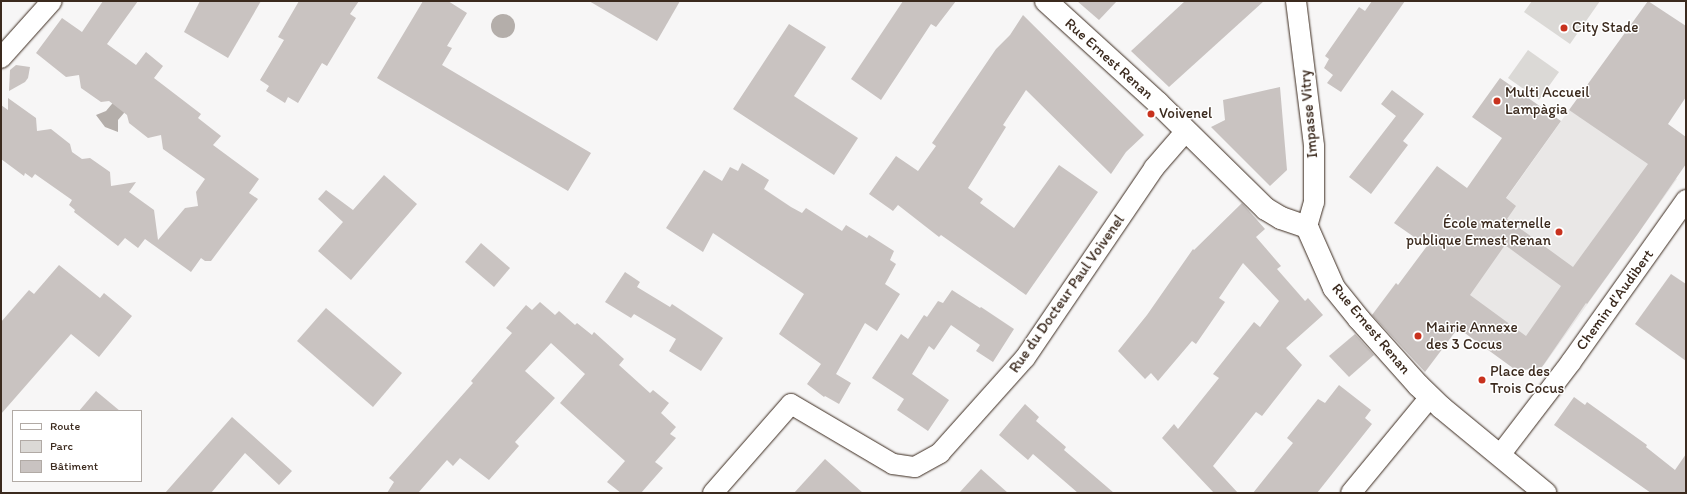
<!DOCTYPE html>
<html>
<head>
<meta charset="utf-8">
<style>
  body { margin:0 }
  #map { position:relative; width:1687px; height:494px; overflow:hidden; background:#f7f6f6; font-family:Itim,sans-serif }
  div>[style] { position:absolute }
  .built>* { inset:0; background:#e9e7e6 }
  .green>* { inset:0; background:#dbd9d6 }
  .water>* { inset:0; background:#b4aeaa }
  .round { border-radius:50% }
  .building>* { inset:0; background:#c9c3c1 }
  .roads { filter:drop-shadow(0 0 1px #3b2a1e) drop-shadow(0 0 1px #3b2a1e) }
  .minor>* { height:20px; margin:-10px; padding:0 10px; transform-origin:10px; border-radius:10px; background:#fff }
  .tertiary>* { height:22px; margin:-11px; padding:0 11px; transform-origin:11px; border-radius:11px; background:#fff }
  .dots>* { width:11px; height:11px; translate:-50% -50%; box-sizing:border-box; border:2px solid #fff; border-radius:50% }
  span { translate:-50% -50%; white-space:nowrap; text-align:center; line-height:1.15; -webkit-text-stroke:3px #fff; paint-order:stroke }
  .poi-label { font-size:15px; color:#3b2a1e }
  .left { translate:0 -50%; text-align:left }
  .right { translate:-100% -50%; text-align:right }
  .street-label { font-size:15px; color:#3b2a1e }
  .frame { position:absolute; inset:0; border:2px solid #3b2a1e; pointer-events:none }
  .legend { position:absolute; left:12px; top:410px; width:130px; height:72px; box-sizing:border-box; background:#fff; border:1px solid #b1aaa5; margin:0; padding:5px 7px; list-style:none; font-size:12px; color:#3b2a1e }
  .legend li { display:flex; align-items:center; gap:8px; height:20px }
  .legend b { width:20px; border:1px solid #b1aaa5 }
</style>
</head>
<body>
<div id="map">
  <div class="built">
    <div style="clip-path:polygon(1569px 110px,1677px 179px,1544px 365px,1538px 368px,1523px 370px,1485px 348px,1470px 337px,1461px 262px)"></div>
  </div>
  <div class="green">
    <div style="clip-path:polygon(1532px 1px,1600px 1px,1570px 44px,1524px 12px)"></div>
    <div style="clip-path:polygon(1528px 50px,1559px 72px,1539px 100px,1508px 78px)"></div>
  </div>
  <div class="water">
    <div class="round" style="left:491px;top:14px;width:24px;height:24px"></div>
    <div style="clip-path:polygon(122px 92px,124px 113px,118px 120px,118px 132px,105px 127px,96px 115px,106px 111px)"></div>
  </div>
  <div class="building">
    <div style="clip-path:polygon(103px 1px,138px 1px,107px 44px,136px 65px,146px 52px,163px 66px,154px 78px,201px 114px,198px 118px,221px 136px,213px 145px,259px 179px,249px 193px,258px 199px,229px 237px,211px 261px,205px 261px,201px 258px,191px 272px,145px 239px,138px 248px,125px 238px,118px 246px,74px 212px,75px 210px,69px 205px,72px 200px,35px 174px,32px 178px,25px 173px,24px 176px,1px 159px,1px 105px,8px 110px,8px 98px,36px 118px,37px 131px,51px 129px,70px 144px,72px 152px,82px 159px,90px 158px,110px 172px,111px 186px,136px 182px,129px 192px,154px 210px,158px 240px,185px 208px,198px 206px,196px 192px,205px 179px,163px 149px,161px 135px,148px 138px,129px 123px,127px 115px,109px 101px,101px 102px,81px 88px,79px 75px,66px 77px,36px 53px,62px 18px,82px 32px)"></div>
    <div style="clip-path:polygon(200px 1px,261px 1px,228px 58px,184px 32px)"></div>
    <div style="clip-path:polygon(299px 1px,359px 1px,350px 14px,356px 18px,327px 66px,322px 63px,298px 103px,288px 97px,285px 103px,266px 91px,269px 86px,260px 80px,284px 40px,278px 37px)"></div>
    <div style="clip-path:polygon(423px 1px,448px 1px,467px 13px,447px 46px,452px 48px,442px 65px,591px 153px,568px 191px,377px 78px)"></div>
    <div style="clip-path:polygon(589px 1px,680px 1px,657px 41px)"></div>
    <div style="clip-path:polygon(903px 1px,956px 1px,936px 27px,931px 24px,881px 100px,851px 79px)"></div>
    <div style="clip-path:polygon(1077px 1px,1117px 1px,1099px 20px)"></div>
    <div style="clip-path:polygon(1185px 1px,1264px 1px,1169px 87px,1131px 51px)"></div>
    <div style="clip-path:polygon(1372px 1px,1405px 1px,1341px 92px,1327px 83px,1333px 75px,1324px 68px,1329px 59px,1325px 56px,1359px 7px,1365px 11px)"></div>
    <div style="clip-path:polygon(evenodd,1648px 1px,1686px 26px,1686px 97px,1668px 124px,1686px 137px,1686px 164px,1637px 235px,1587px 304px,1586px 303px,1542px 367px,1517px 371px,1458px 328px,1425px 372px,1372px 315px,1396px 283px,1398px 285px,1427px 246px,1394px 223px,1437px 166px,1467px 188px,1502px 138px,1472px 117px,1500px 78px,1561px 121px,1506px 198px,1516px 206px,1507px 219px,1573px 267px,1648px 164px,1569px 110px,1648px 1px,1505px 245px,1561px 286px,1526px 336px,1470px 295px,1505px 245px)"></div>
    <div style="clip-path:polygon(1023px 15px,1144px 135px,1126px 152px,1111px 174px,1026px 90px,1003px 125px,1006px 127px,968px 188px,983px 199px,980px 203px,1014px 228px,1059px 165px,1098px 192px,1026px 295px,941px 235px,939px 237px,898px 205px,893px 211px,869px 194px,896px 156px,918px 171px,936px 146px,932px 143px,996px 49px,1010px 35px)"></div>
    <div style="clip-path:polygon(789px 24px,826px 47px,794px 96px,858px 138px,834px 175px,733px 109px)"></div>
    <div style="clip-path:polygon(16px 65px,30px 67px,28px 78px,25px 82px,9px 91px,10px 70px)"></div>
    <div style="clip-path:polygon(1280px 87px,1287px 170px,1270px 186px,1211px 127px,1225px 120px,1223px 100px)"></div>
    <div style="clip-path:polygon(1392px 90px,1424px 114px,1403px 141px,1408px 145px,1371px 194px,1349px 177px,1396px 116px,1381px 104px)"></div>
    <div style="clip-path:polygon(742px 163px,769px 180px,764px 189px,791px 207px,802px 213px,806px 208px,842px 231px,846px 225px,867px 238px,869px 235px,894px 251px,890px 260px,896px 264px,885px 284px,900px 294px,877px 331px,865px 323px,836px 374px,851px 383px,839px 404px,825px 396px,824px 397px,807px 384px,821px 364px,779px 334px,804px 294px,713px 233px,703px 252px,666px 228px,704px 170px,722px 181px,730px 167px,738px 171px)"></div>
    <div style="clip-path:polygon(384px 175px,417px 204px,351px 280px,318px 251px,343px 222px,318px 199px,326px 190px,353px 210px)"></div>
    <div style="clip-path:polygon(1242px 203px,1265px 229px,1256px 237px,1281px 266px,1277px 269px,1305px 301px,1308px 298px,1323px 315px,1286px 348px,1302px 365px,1262px 416px,1256px 412px,1213px 466px,1238px 493px,1214px 493px,1162px 438px,1174px 424px,1178px 429px,1219px 378px,1213px 374px,1254px 322px,1260px 327px,1279px 301px,1243px 263px,1219px 298px,1225px 302px,1196px 344px,1192px 341px,1158px 381px,1151px 373px,1145px 379px,1118px 351px,1147px 315px,1193px 249px,1194px 250px)"></div>
    <div style="clip-path:polygon(481px 243px,510px 268px,494px 287px,465px 262px)"></div>
    <div style="clip-path:polygon(59px 265px,100px 298px,104px 293px,132px 316px,99px 357px,71px 334px,1px 414px,1px 322px,29px 290px,34px 294px)"></div>
    <div style="clip-path:polygon(625px 272px,640px 282px,637px 287px,670px 307px,672px 304px,723px 338px,701px 371px,669px 351px,676px 339px,634px 314px,631px 318px,605px 302px)"></div>
    <div style="clip-path:polygon(1671px 274px,1686px 284px,1686px 361px,1635px 324px)"></div>
    <div style="clip-path:polygon(952px 290px,980px 308px,981px 307px,1014px 329px,993px 362px,976px 351px,980px 345px,951px 325px,934px 350px,929px 346px,912px 374px,949px 400px,928px 431px,897px 410px,904px 399px,872px 378px,901px 334px,908px 339px,924px 315px,927px 317px,938px 301px,943px 303px)"></div>
    <div style="clip-path:polygon(540px 302px,555px 315px,559px 311px,575px 325px,577px 323px,592px 335px,594px 332px,624px 359px,619px 365px,650px 393px,653px 390px,669px 403px,661px 413px,676px 427px,670px 434px,676px 438px,655px 462px,663px 468px,641px 493px,621px 493px,607px 482px,625px 461px,560px 403px,585px 374px,551px 343px,525px 371px,555px 398px,515px 442px,519px 446px,489px 480px,460px 458px,453px 466px,447px 460px,418px 493px,387px 493px,394px 482px,389px 478px,473px 383px,471px 381px,512px 333px,506px 328px,526px 305px,532px 310px)"></div>
    <div style="clip-path:polygon(326px 308px,402px 373px,373px 407px,297px 341px)"></div>
    <div style="clip-path:polygon(1355px 334px,1374px 355px,1349px 377px,1329px 356px)"></div>
    <div style="clip-path:polygon(1339px 385px,1371px 410px,1365px 418px,1372px 424px,1317px 493px,1253px 493px,1293px 443px,1287px 438px,1318px 399px,1325px 403px)"></div>
    <div style="clip-path:polygon(96px 391px,120px 411px,79px 411px)"></div>
    <div style="clip-path:polygon(1574px 397px,1585px 405px,1587px 402px,1647px 445px,1646px 447px,1675px 470px,1686px 454px,1686px 493px,1651px 493px,1554px 425px)"></div>
    <div style="clip-path:polygon(1025px 404px,1039px 417px,1036px 421px,1066px 447px,1064px 450px,1114px 493px,1078px 493px,1033px 454px,1028px 460px,999px 435px)"></div>
    <div style="clip-path:polygon(232px 417px,292px 471px,279px 485px,245px 453px,211px 493px,165px 493px)"></div>
    <div style="clip-path:polygon(825px 459px,863px 493px,794px 493px)"></div>
    <div style="clip-path:polygon(981px 469px,1008px 493px,959px 493px)"></div>
  </div>
  <div class="roads">
    <div class="minor">
      <div style="left:1296px;top:1px;width:146px;rotate:82.9deg"></div>
      <div style="left:1314px;top:146px;width:56px;rotate:90deg"></div>
      <div style="left:1314px;top:202px;width:26px;rotate:106deg"></div>
      <div style="left:1px;top:58px;width:76px;rotate:-48.2deg"></div>
      <div style="left:1500px;top:455px;width:117px;rotate:-52.6deg"></div>
      <div style="left:1571px;top:362px;width:199px;rotate:-54.6deg"></div>
      <div style="left:713px;top:493px;width:118px;rotate:-48.8deg"></div>
      <div style="left:791px;top:404px;width:118px;rotate:30.5deg"></div>
      <div style="left:893px;top:464px;width:22px;rotate:8deg"></div>
      <div style="left:915px;top:467px;width:29px;rotate:-29deg"></div>
      <div style="left:940px;top:453px;width:127px;rotate:-48.2deg"></div>
      <div style="left:1025px;top:358px;width:230px;rotate:-55.8deg"></div>
      <div style="left:1154px;top:168px;width:49px;rotate:-49.1deg"></div>
      <div style="left:1351px;top:493px;width:124px;rotate:-50.5deg"></div>
    </div>
    <div class="tertiary">
      <div style="left:1046px;top:1px;width:151px;rotate:42.3deg"></div>
      <div style="left:1158px;top:103px;width:151px;rotate:44.5deg"></div>
      <div style="left:1266px;top:209px;width:17px;rotate:31deg"></div>
      <div style="left:1281px;top:218px;width:28px;rotate:19deg"></div>
      <div style="left:1307px;top:227px;width:67px;rotate:66.1deg"></div>
      <div style="left:1334px;top:288px;width:40px;rotate:51deg"></div>
      <div style="left:1359px;top:319px;width:89px;rotate:48.2deg"></div>
      <div style="left:1418px;top:385px;width:33px;rotate:44deg"></div>
      <div style="left:1442px;top:408px;width:134px;rotate:39.5deg"></div>
    </div>
  </div>
  <div class="dots">
    <div style="left:1564px;top:28px;background:#c8321e"></div>
    <div style="left:1497px;top:101px;background:#c8321e"></div>
    <div style="left:1151px;top:114px;background:#c8321e"></div>
    <div style="left:1559px;top:232px;background:#c8321e"></div>
    <div style="left:1418px;top:336px;background:#c8321e"></div>
    <div style="left:1482px;top:380px;background:#c8321e"></div>
  </div>
  <div class="poi-label">
    <span class="left" style="left:1572px;top:28px">City Stade</span>
    <span class="left" style="left:1505px;top:101px">Multi Accueil<br>Lampàgia</span>
    <span class="left" style="left:1159px;top:114px">Voivenel</span>
    <span class="right" style="left:1551px;top:232px">École maternelle<br>publique Ernest Renan</span>
    <span class="left" style="left:1426px;top:336px">Mairie Annexe<br>des 3 Cocus</span>
    <span class="left" style="left:1490px;top:380px">Place des<br>Trois Cocus</span>
  </div>
  <div class="street-label">
    <span style="left:1109px;top:59px;rotate:42deg">Rue Ernest Renan</span>
    <span style="left:1309px;top:114px;rotate:-95deg">Impasse Vitry</span>
    <span style="left:1067px;top:294px;rotate:-55deg">Rue du Docteur Paul Voivenel</span>
    <span style="left:1615px;top:300px;rotate:-54deg">Chemin d'Audibert</span>
    <span style="left:1371px;top:329px;rotate:50deg">Rue Ernest Renan</span>
  </div>
  <div class="frame"></div>
  <ul class="legend">
  <li><b style="height:5px;background:#fff"></b>Route</li>
  <li><b style="height:11px;background:#dbd9d6"></b>Parc</li>
  <li><b style="height:11px;background:#c9c3c1"></b>Bâtiment</li>
  </ul>
</div>
</body>
</html>
